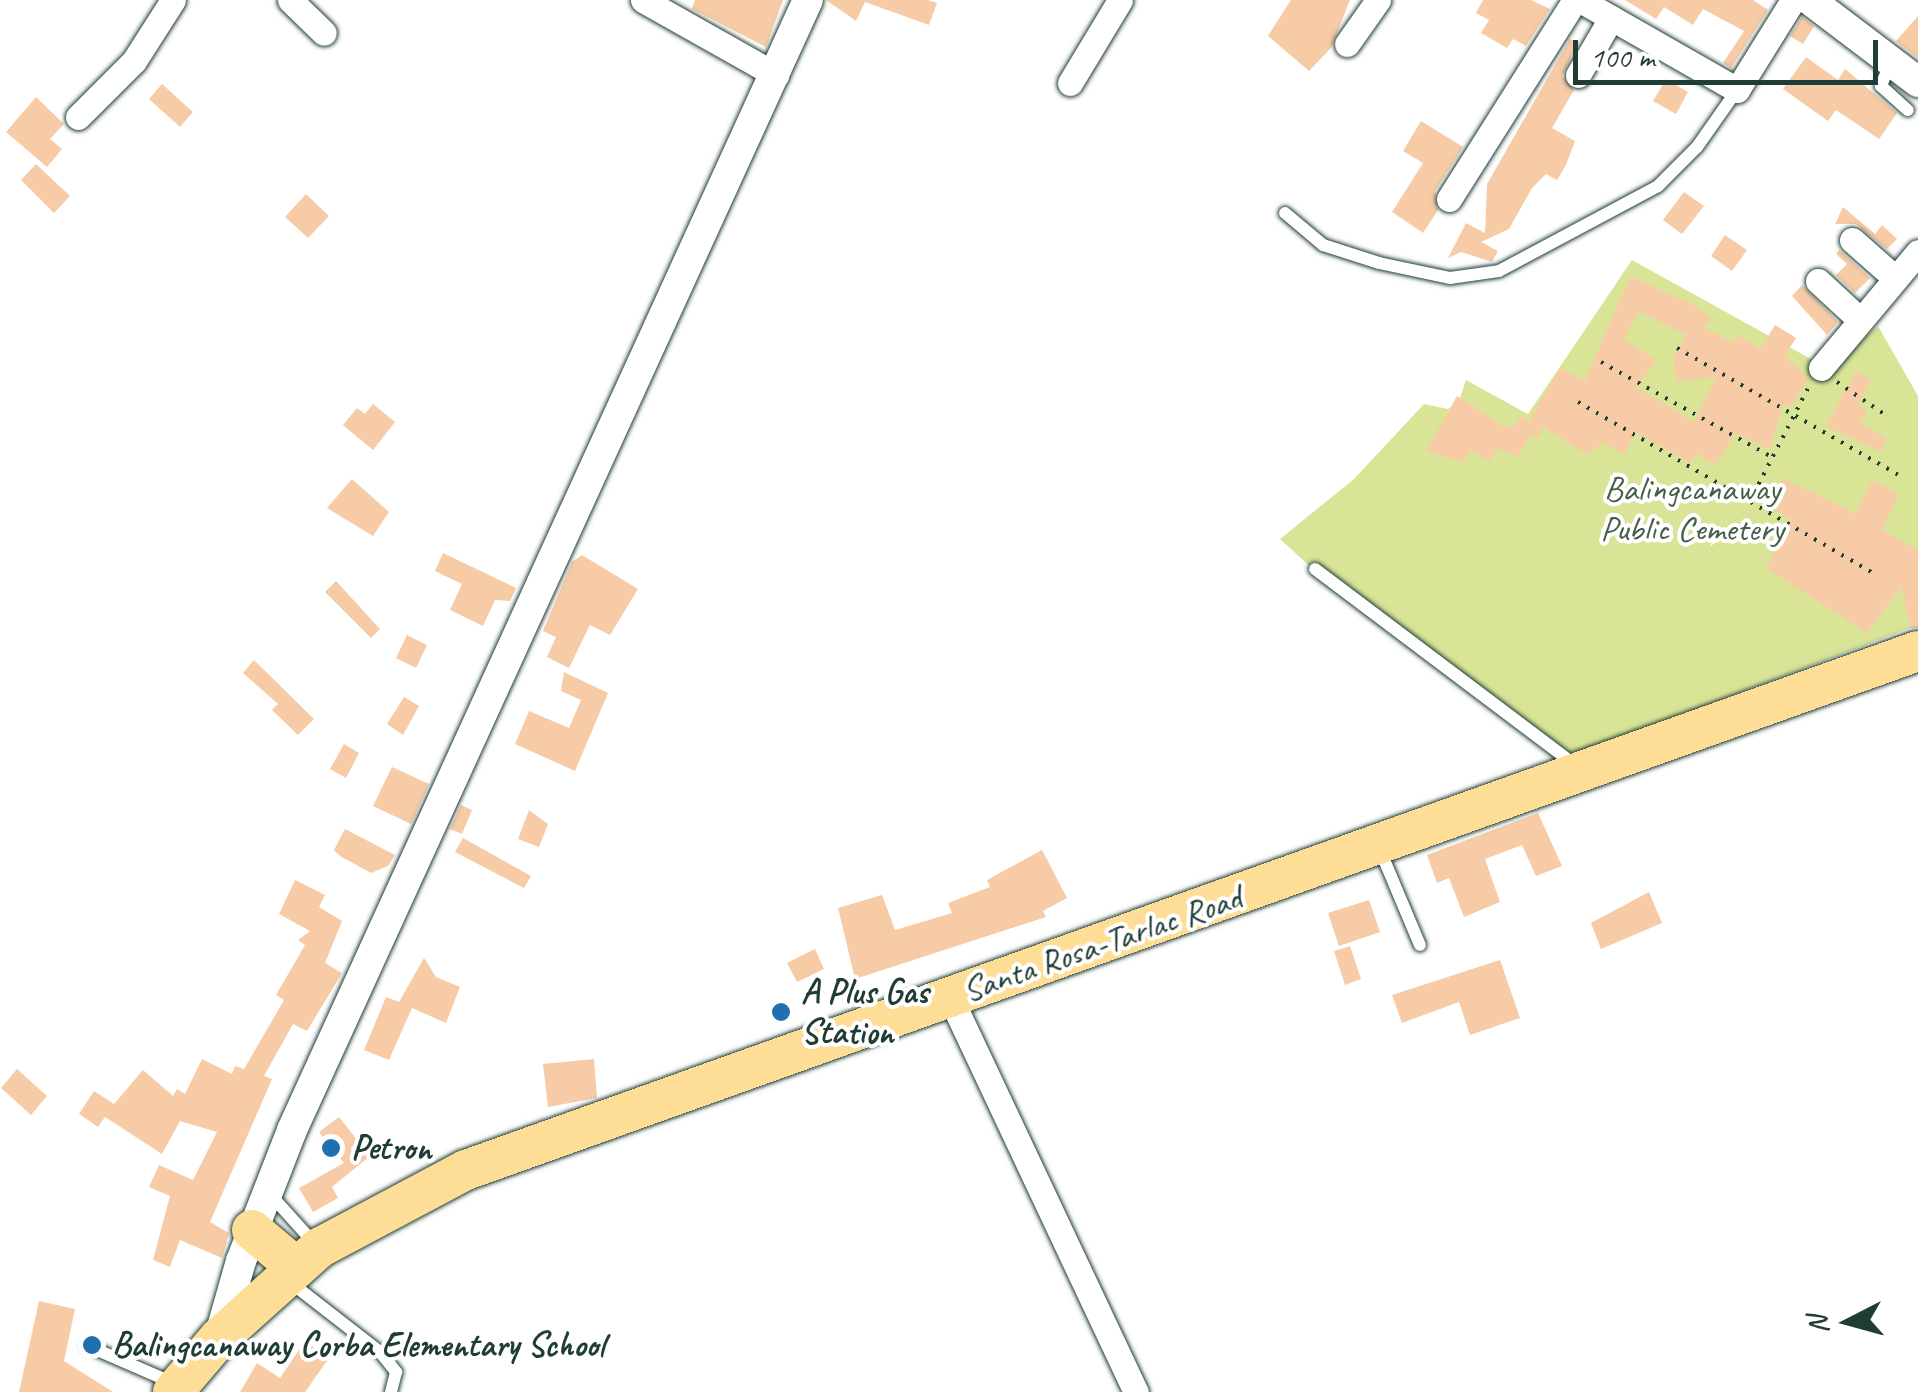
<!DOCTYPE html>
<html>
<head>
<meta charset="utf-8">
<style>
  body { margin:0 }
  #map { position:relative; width:1918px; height:1392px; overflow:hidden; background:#fff; font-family:Caveat,sans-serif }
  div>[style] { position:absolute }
  .green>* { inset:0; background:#d9e497 }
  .building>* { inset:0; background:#f7cba6 }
  .path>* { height:4px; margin-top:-2px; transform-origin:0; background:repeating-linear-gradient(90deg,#1f3d34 0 2.5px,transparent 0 10.5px) }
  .roads { filter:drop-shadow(0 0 2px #1f3d34) drop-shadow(0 0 2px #1f3d34) }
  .service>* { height:12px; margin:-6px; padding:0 6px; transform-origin:6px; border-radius:6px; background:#fff }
  .minor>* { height:25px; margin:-12.5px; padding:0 12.5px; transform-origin:12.5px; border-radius:12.5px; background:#fff }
  .tertiary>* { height:30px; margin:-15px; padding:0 15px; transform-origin:15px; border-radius:15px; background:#fff }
  .trunk>* { height:40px; margin:-20px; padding:0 20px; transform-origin:20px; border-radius:20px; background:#fedd96 }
  .dots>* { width:28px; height:28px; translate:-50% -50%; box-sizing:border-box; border:5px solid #fff; border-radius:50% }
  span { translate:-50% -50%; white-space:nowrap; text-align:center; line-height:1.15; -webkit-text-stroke:8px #fff; paint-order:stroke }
  .park-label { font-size:35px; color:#445e48 }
  .street-label { font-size:35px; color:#1f3d34 }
  .poi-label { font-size:35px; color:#1f3d34; font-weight:700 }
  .left { translate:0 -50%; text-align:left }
  .north { position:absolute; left:1798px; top:1272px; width:100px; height:100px; -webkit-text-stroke:8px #fff; paint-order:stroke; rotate:264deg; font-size:28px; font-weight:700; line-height:40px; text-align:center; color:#1f3d34 }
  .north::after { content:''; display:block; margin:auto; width:35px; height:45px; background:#1f3d34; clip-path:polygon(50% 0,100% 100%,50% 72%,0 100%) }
  .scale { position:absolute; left:1573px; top:40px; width:305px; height:45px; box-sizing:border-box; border:5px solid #1f3d34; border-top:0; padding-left:12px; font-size:30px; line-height:35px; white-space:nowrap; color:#1f3d34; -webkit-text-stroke:8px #fff; paint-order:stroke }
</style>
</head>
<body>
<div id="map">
  <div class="green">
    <div style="clip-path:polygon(1632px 260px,1829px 369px,1878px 326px,1918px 396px,1918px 625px,1559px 761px,1351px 604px,1280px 539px,1354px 479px,1424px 404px,1448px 409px,1459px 401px,1466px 380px,1528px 414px)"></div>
  </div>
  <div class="building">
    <div style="clip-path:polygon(695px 0,783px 0,766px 47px,692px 9px)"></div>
    <div style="clip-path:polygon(826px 0,928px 0,937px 3px,929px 25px,865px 2px,856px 21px)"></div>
    <div style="clip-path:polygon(1291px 0,1350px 0,1331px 48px,1309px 71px,1268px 36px)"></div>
    <div style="clip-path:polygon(1483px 0,1531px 0,1550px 9px,1526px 46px,1513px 39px,1507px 48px,1481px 33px,1489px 20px,1476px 13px)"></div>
    <div style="clip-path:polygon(1625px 0,1753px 0,1768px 10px,1731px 68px,1723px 63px,1744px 31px,1703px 9px,1693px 25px,1664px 7px,1656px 19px)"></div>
    <div style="clip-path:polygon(1918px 16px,1918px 58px,1896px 41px)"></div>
    <div style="clip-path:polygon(1802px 17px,1814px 26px,1803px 44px,1790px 36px)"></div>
    <div style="clip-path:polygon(1570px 39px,1577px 44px,1562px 76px,1574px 90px,1552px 128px,1575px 141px,1566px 165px,1557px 180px,1546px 174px,1532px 188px,1509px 229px,1481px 242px,1498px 251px,1492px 262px,1461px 252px,1448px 258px,1466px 223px,1485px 233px,1487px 184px)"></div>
    <div style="clip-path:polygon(1806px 57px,1838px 80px,1845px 69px,1897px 113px,1879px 139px,1836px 110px,1828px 121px,1783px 89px)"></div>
    <div style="clip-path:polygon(1666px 79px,1688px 92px,1676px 114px,1653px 101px)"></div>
    <div style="clip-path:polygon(162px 84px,193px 112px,180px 127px,149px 99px)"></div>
    <div style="clip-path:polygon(36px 97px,64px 124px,50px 139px,62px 149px,47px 167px,6px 132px)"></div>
    <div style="clip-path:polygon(1421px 121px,1463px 147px,1435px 191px,1438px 210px,1423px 233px,1392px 212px,1423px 163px,1403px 151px)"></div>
    <div style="clip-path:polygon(36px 164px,70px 196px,54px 213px,21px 180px)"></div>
    <div style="clip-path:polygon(1684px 192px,1704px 206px,1682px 234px,1663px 220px)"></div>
    <div style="clip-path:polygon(306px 194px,329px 216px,308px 238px,285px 217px)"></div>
    <div style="clip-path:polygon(1843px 207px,1875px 234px,1882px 225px,1897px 239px,1887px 249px,1856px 224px,1835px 224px)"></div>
    <div style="clip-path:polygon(1725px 235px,1747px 250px,1732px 271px,1711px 256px)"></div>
    <div style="clip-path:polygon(1839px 250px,1870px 278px,1855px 293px,1836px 275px,1847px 264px,1836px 254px)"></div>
    <div style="clip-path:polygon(evenodd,1630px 276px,1692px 304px,1711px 319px,1704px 327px,1733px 343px,1738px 335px,1760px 349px,1775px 325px,1796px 338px,1785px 356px,1808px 378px,1791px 407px,1784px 403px,1769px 449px,1735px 433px,1716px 465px,1696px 453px,1690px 463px,1635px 432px,1624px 454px,1602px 442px,1588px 455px,1544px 427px,1538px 438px,1531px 434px,1518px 457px,1499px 448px,1489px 461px,1471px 451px,1462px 462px,1426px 451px,1457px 396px,1503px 426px,1515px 426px,1520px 416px,1529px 421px,1560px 368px,1585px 381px,1630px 276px,1639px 311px,1686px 335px,1674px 358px,1677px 382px,1716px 377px,1694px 422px,1636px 387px,1656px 361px,1624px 339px,1639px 311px)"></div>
    <div style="clip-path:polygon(1802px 285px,1838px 322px,1827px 335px,1792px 296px)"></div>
    <div style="clip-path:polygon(1856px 371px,1871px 380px,1858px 405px,1867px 410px,1861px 423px,1887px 439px,1880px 452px,1826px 426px)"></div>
    <div style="clip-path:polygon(373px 404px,395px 422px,373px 450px,343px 425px,357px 408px,365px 414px)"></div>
    <div style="clip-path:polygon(1783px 478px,1856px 514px,1872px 480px,1899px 494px,1882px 530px,1918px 550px,1918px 628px,1911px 628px,1901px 587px,1867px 633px,1766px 568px,1791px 519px,1768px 506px)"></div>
    <div style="clip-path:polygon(352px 479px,389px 512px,373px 536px,327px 508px)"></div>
    <div style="clip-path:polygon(443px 553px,516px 588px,510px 601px,495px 600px,483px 626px,450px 610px,462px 584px,435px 571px)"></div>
    <div style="clip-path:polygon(582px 555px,638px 589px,610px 635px,590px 625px,569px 668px,547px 657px,556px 637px,543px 631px,572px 562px)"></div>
    <div style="clip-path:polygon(336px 581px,380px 629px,371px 638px,325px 592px)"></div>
    <div style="clip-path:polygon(407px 635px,427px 645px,416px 668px,396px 658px)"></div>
    <div style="clip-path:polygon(254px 660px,314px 719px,298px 735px,272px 710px,278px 704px,243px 673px)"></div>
    <div style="clip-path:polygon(564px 672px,608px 693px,575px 771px,515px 744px,529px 711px,569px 728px,581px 700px,561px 691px)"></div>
    <div style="clip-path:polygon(404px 697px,419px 706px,403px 735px,387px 724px)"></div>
    <div style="clip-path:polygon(344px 744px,359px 753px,346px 778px,330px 769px)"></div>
    <div style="clip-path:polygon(392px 767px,429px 784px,411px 824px,373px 806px)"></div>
    <div style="clip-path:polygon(461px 805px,472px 810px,462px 834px,450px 829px)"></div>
    <div style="clip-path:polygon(529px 810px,548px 824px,539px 847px,518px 839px)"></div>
    <div style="clip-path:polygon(1538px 813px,1562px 866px,1536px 876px,1522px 845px,1485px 859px,1500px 902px,1464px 917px,1449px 878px,1437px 883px,1427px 855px)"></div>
    <div style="clip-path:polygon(345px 829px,395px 855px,388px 866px,371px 873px,340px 856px,334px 850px)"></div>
    <div style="clip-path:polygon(463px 838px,531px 876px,524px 888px,455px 852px)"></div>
    <div style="clip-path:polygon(1042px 850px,1067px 898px,1043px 911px,1046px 917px,855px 979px,838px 908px,882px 895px,895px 930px,952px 913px,948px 903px,990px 887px,987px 880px)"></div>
    <div style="clip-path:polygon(295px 880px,325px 895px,319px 907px,342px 921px,325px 963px,342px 973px,307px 1031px,293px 1024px,264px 1076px,272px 1079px,210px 1222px,229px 1233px,222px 1258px,180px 1240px,170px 1267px,153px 1260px,170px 1196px,149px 1187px,159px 1165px,193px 1180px,217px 1132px,180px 1121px,162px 1154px,105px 1117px,98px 1127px,79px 1114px,94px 1091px,114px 1104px,143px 1070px,173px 1096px,177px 1089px,185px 1094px,202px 1059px,232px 1074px,235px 1066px,244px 1069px,284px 1000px,276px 995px,305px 945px,298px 940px,310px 931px,279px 914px)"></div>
    <div style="clip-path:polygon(1649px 892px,1662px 923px,1601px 949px,1591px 923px)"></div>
    <div style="clip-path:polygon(1369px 900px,1380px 932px,1339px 946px,1328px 913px)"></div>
    <div style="clip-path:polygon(1350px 946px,1361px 979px,1345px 985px,1334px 951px)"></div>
    <div style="clip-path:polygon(815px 949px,824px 969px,797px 982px,787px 963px)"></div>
    <div style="clip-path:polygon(424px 958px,436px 977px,460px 987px,446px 1023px,412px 1008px,389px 1060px,364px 1050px,386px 997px,399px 1002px)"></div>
    <div style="clip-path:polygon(1500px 960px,1520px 1018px,1470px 1035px,1459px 1002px,1402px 1023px,1392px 995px)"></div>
    <div style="clip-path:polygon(594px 1059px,597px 1098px,548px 1107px,543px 1064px)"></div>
    <div style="clip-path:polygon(17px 1069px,47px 1096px,31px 1115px,1px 1088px)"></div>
    <div style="clip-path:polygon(339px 1117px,370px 1156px,332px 1187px,338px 1198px,313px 1212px,299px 1188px,344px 1163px,319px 1132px)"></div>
    <div style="clip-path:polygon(39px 1301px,75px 1309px,64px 1361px,113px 1392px,19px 1392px)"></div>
    <div style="clip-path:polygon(305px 1341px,329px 1358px,305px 1392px,240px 1392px,257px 1363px,280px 1378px)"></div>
  </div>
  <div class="path">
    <div style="left:1677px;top:348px;width:259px;rotate:29.8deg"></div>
    <div style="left:1601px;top:362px;width:193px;rotate:29.1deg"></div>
    <div style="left:1837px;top:382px;width:57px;rotate:34.2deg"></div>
    <div style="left:1578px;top:402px;width:345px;rotate:30.1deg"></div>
    <div style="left:1749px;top:503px;width:129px;rotate:-62.8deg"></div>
  </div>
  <div class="roads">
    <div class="service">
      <div style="left:1891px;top:62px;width:26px;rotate:113deg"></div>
      <div style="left:1881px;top:86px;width:36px;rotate:42deg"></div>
      <div style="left:1285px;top:213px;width:50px;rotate:40.1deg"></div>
      <div style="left:1323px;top:245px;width:59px;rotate:17.8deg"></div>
      <div style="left:1379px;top:263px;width:73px;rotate:11.9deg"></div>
      <div style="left:1450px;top:278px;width:49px;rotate:-8.1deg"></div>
      <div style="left:1499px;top:271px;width:180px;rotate:-28.1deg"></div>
      <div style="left:1658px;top:186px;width:55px;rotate:-45deg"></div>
      <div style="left:1697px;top:147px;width:70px;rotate:-54.9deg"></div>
      <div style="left:1315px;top:569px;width:327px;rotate:37deg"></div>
      <div style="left:1380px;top:850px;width:103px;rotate:67.2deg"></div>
      <div style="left:268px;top:1192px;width:70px;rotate:47.9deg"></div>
      <div style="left:290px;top:1282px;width:114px;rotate:37.9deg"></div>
      <div style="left:380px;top:1352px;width:26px;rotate:51deg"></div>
      <div style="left:396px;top:1372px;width:21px;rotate:104deg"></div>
      <div style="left:88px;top:1346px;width:93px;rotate:23.5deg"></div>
    </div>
    <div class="minor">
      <div style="left:290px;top:0;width:47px;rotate:44.1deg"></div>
      <div style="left:643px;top:0;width:153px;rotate:29.4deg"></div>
      <div style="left:1580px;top:0;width:181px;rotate:29.8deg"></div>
      <div style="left:1737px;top:90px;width:106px;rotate:-58.1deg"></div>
      <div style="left:1347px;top:44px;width:54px;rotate:-54.8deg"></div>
      <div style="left:1578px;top:75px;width:66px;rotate:-59.9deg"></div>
      <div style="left:1070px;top:83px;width:97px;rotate:-58.9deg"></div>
      <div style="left:78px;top:117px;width:79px;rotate:-45deg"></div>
      <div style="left:134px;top:61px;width:72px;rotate:-57.4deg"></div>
      <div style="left:1449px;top:199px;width:236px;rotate:-57.7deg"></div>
      <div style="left:1852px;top:240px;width:56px;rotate:41.4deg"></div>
      <div style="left:1818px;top:281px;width:53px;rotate:42.7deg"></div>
      <div style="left:1821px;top:368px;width:151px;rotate:-50.1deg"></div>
      <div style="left:949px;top:995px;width:439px;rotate:64.8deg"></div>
    </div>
    <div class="tertiary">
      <div style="left:1810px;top:0;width:136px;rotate:37.2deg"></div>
      <div style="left:219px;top:1338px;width:80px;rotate:-74.1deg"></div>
      <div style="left:241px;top:1261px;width:141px;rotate:-68.7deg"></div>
      <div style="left:292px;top:1130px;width:1242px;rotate:-65.46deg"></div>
    </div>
    <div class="trunk">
      <div style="left:252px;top:1230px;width:57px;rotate:40.1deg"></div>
      <div style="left:173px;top:1392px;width:71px;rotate:-49.6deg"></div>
      <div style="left:219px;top:1338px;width:135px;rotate:-42deg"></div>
      <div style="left:319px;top:1248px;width:166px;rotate:-28deg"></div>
      <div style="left:466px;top:1170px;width:1542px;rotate:-19.67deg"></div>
    </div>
  </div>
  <div class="dots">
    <div style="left:781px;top:1012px;background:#1f6fb2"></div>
    <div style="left:331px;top:1148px;background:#1f6fb2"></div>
    <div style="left:92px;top:1345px;background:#1f6fb2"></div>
  </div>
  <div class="park-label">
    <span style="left:1692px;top:509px">Balingcanaway<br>Public Cemetery</span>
  </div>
  <div class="street-label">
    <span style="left:1102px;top:944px;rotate:-19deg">Santa Rosa-Tarlac Road</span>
  </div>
  <div class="poi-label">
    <span class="left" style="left:801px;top:1012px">A Plus Gas<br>Station</span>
    <span class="left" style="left:351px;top:1148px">Petron</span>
    <span class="left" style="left:112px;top:1345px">Balingcanaway Corba Elementary School</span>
  </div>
  <div class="north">N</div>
  <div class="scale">100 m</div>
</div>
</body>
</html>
